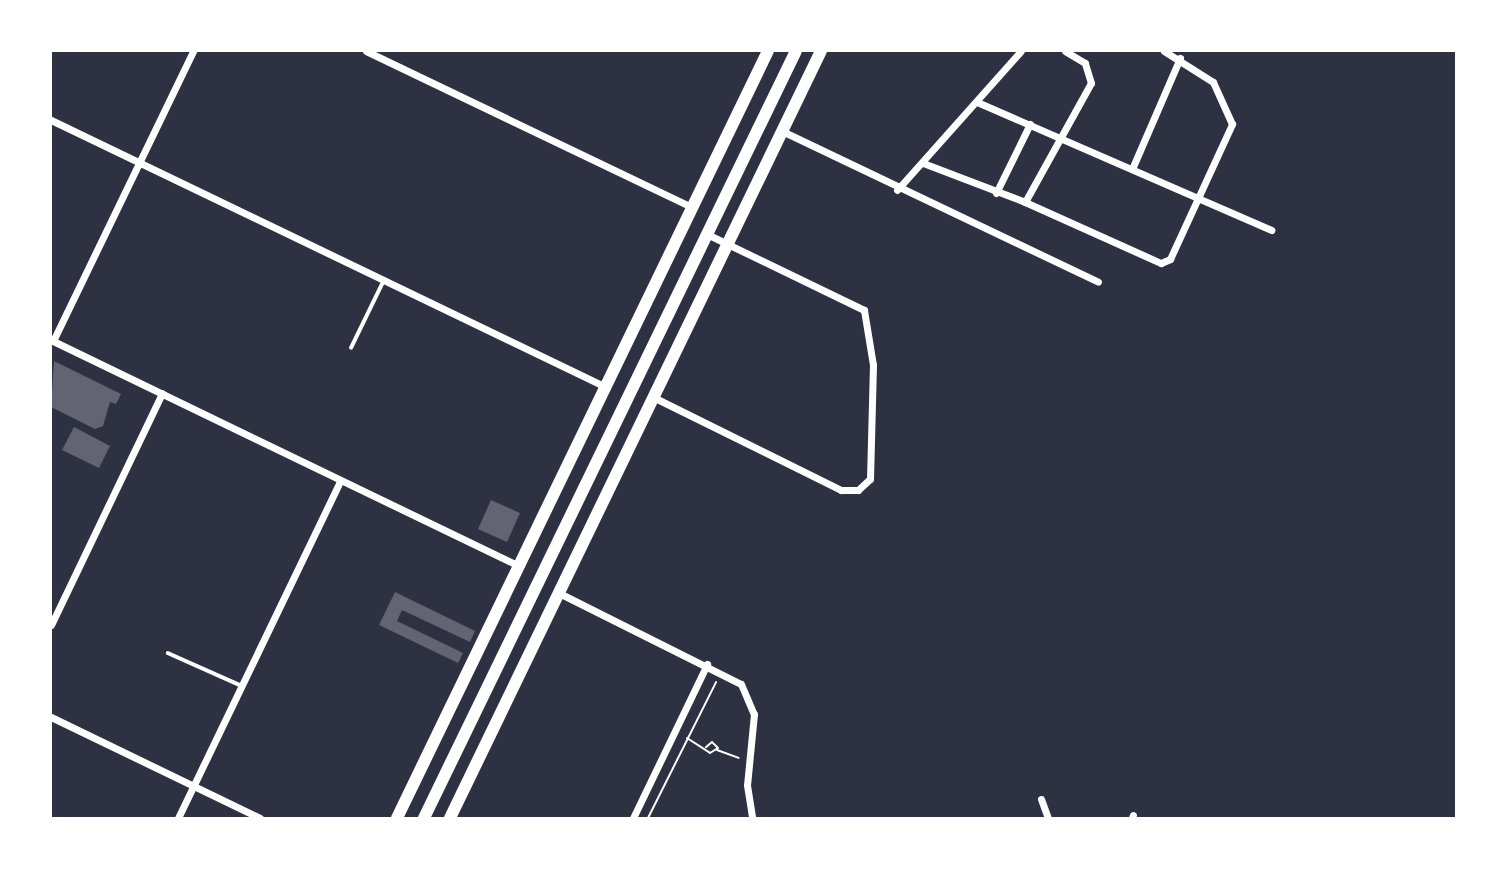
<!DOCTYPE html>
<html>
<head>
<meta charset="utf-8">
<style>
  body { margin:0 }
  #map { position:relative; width:1507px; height:869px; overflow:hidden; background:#2d3142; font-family:Montserrat,sans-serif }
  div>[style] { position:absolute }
  .building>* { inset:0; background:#626471 }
  .path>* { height:2px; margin:-1px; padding:0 1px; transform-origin:1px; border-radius:1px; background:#fff }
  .service>* { height:3.5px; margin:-1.75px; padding:0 1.75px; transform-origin:1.75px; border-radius:1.75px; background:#fff }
  .minor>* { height:7px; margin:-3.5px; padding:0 3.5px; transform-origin:3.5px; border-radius:3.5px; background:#fff }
  .primary>* { height:12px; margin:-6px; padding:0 6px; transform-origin:6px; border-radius:6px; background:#fff }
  span { translate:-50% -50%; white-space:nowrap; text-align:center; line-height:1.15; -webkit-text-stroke:5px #fff; paint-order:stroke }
  .frame { position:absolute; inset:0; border:52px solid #fff; pointer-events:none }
</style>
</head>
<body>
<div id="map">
  <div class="building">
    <div style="clip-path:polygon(54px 361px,121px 394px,116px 404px,110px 402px,103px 426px,95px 429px,51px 407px)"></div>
    <div style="clip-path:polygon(74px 427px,110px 446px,99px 468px,62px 450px)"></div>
    <div style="clip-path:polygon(491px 500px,520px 513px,507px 542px,478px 529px)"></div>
    <div style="clip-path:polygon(395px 592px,475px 631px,470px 642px,402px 610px,397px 621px,463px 653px,458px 663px,379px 625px)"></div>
  </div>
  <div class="path">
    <div style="left:687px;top:738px;width:27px;rotate:33deg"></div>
    <div style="left:710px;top:753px;width:9px;rotate:-32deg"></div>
    <div style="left:718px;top:748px;width:8px;rotate:-135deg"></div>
    <div style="left:712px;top:742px;width:8px;rotate:140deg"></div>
    <div style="left:717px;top:750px;width:23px;rotate:20deg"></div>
    <div style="left:648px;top:818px;width:152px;rotate:-63.4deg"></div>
  </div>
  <div class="service">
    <div style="left:351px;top:348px;width:76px;rotate:-64.1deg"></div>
    <div style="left:168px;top:653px;width:81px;rotate:24deg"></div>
  </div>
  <div class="minor">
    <div style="left:366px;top:51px;width:363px;rotate:25.6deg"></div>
    <div style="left:977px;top:102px;width:321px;rotate:23.5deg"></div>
    <div style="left:51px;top:120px;width:616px;rotate:25.69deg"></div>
    <div style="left:782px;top:131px;width:350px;rotate:25.5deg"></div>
    <div style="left:923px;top:163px;width:109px;rotate:20.9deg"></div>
    <div style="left:1025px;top:202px;width:136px;rotate:-61deg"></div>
    <div style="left:1091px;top:83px;width:21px;rotate:-107deg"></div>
    <div style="left:1085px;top:63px;width:23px;rotate:-149deg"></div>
    <div style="left:1132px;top:169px;width:121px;rotate:-66.6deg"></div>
    <div style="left:897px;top:190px;width:186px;rotate:-48.3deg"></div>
    <div style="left:996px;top:193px;width:77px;rotate:-63.8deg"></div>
    <div style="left:1025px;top:202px;width:149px;rotate:24.2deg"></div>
    <div style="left:1161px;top:263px;width:10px;rotate:-24deg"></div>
    <div style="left:1170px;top:259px;width:149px;rotate:-65.3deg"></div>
    <div style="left:1232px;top:124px;width:46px;rotate:-114.3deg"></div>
    <div style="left:1213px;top:82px;width:58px;rotate:-147.7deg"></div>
    <div style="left:51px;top:340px;width:520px;rotate:25.78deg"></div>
    <div style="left:53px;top:341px;width:322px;rotate:-64.2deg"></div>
    <div style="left:653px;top:397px;width:210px;rotate:26.3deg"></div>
    <div style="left:841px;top:490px;width:17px"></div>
    <div style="left:858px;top:490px;width:16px;rotate:-43deg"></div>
    <div style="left:870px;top:479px;width:114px;rotate:-88.5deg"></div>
    <div style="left:873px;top:365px;width:56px;rotate:-99.3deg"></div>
    <div style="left:864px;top:310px;width:174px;rotate:-154.2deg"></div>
    <div style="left:559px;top:593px;width:203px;rotate:26.6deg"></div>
    <div style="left:741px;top:684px;width:33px;rotate:67deg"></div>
    <div style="left:754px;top:714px;width:71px;rotate:95.6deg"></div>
    <div style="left:747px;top:785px;width:33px;rotate:81deg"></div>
    <div style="left:51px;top:625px;width:257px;rotate:-64.4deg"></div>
    <div style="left:51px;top:717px;width:232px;rotate:25.8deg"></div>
    <div style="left:1041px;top:799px;width:20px;rotate:70deg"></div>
    <div style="left:178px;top:818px;width:375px;rotate:-64.3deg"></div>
    <div style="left:633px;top:818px;width:171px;rotate:-64.3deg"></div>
    <div style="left:1132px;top:818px;width:3px;rotate:-72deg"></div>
  </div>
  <div class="primary">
    <div style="left:397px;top:818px;width:852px;rotate:-64.19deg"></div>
    <div style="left:424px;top:818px;width:852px;rotate:-64.13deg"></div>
    <div style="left:450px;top:818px;width:852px;rotate:-64.19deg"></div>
  </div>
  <div class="frame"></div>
</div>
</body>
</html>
